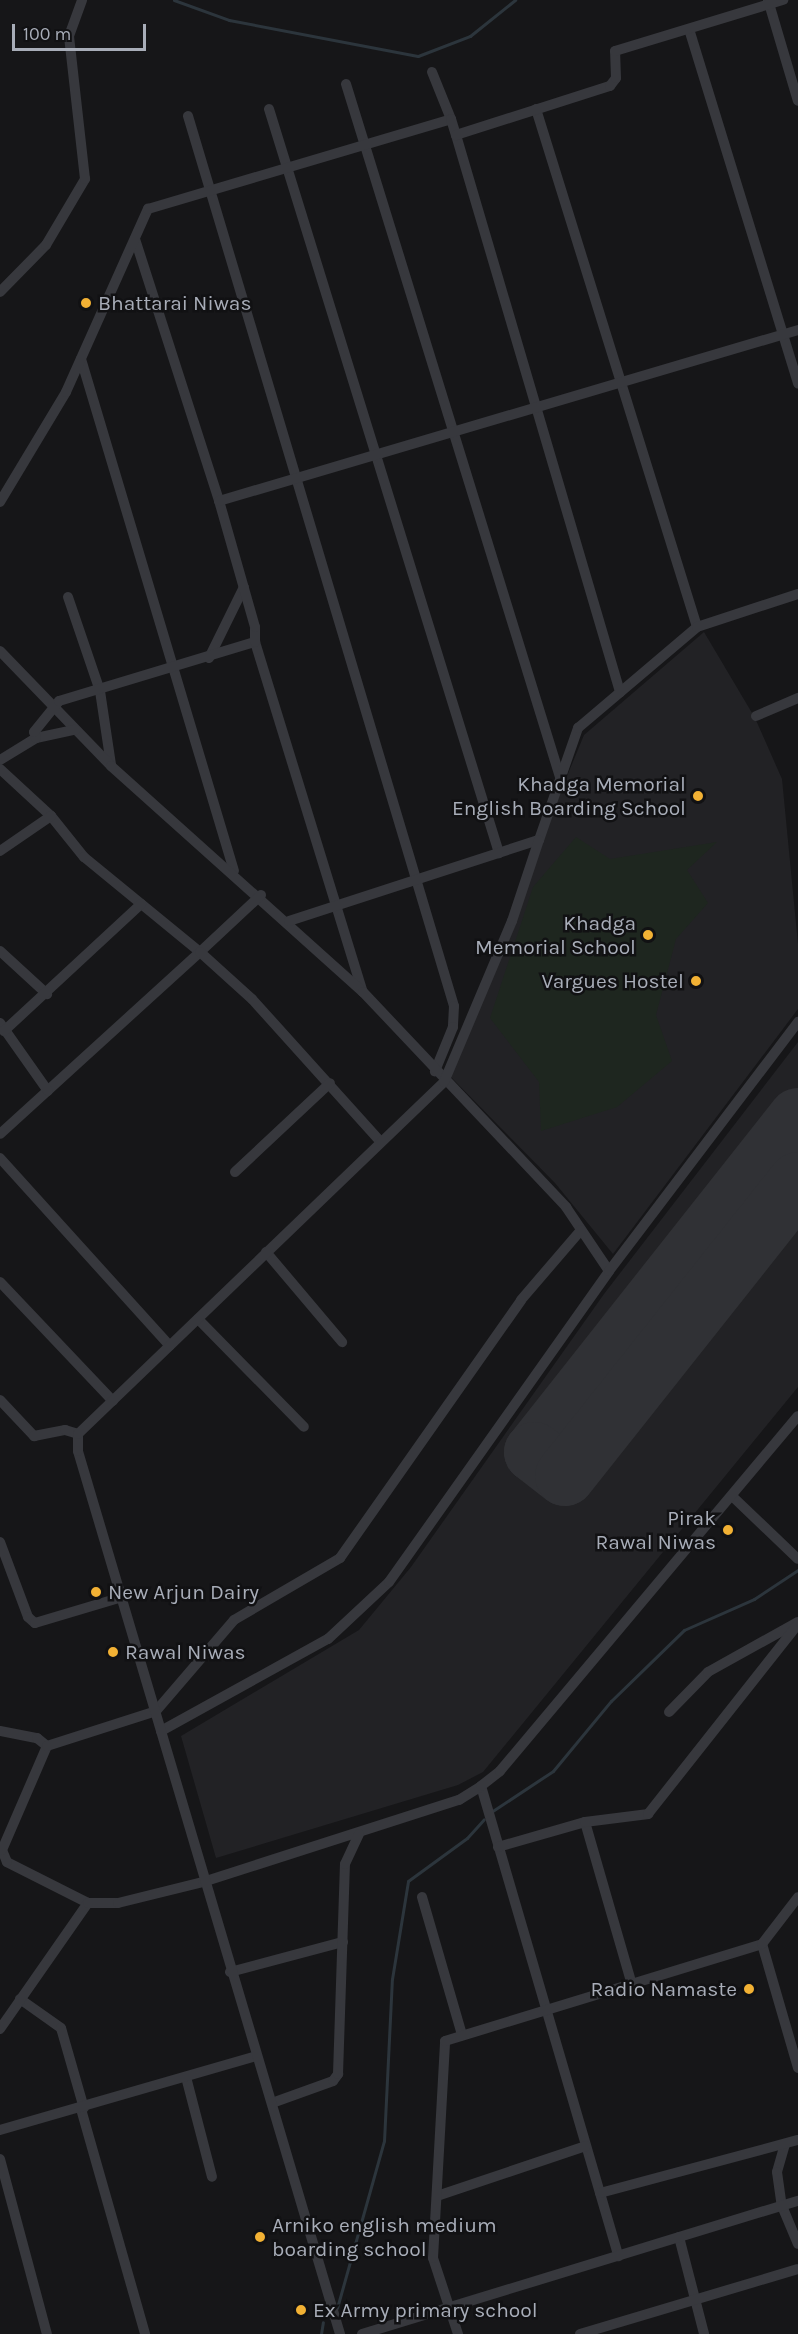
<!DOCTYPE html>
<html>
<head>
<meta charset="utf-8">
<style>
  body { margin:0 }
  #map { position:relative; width:798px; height:2334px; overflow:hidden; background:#161618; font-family:Karla,sans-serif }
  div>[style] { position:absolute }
  .built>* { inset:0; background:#222225 }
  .green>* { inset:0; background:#1e261f }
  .stream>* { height:3px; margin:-1.5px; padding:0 1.5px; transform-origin:1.5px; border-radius:1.5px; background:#2c353c }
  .runway>* { height:60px; margin:-30px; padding:0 30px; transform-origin:30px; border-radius:30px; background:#303135 }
  .minor>* { height:10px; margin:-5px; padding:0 5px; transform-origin:5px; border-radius:5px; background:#37383d }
  .dots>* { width:16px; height:16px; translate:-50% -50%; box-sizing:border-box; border:3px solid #111113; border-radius:50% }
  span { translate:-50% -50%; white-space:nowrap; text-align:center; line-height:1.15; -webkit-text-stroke:5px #111113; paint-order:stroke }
  .poi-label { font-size:21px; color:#a8adb8 }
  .left { translate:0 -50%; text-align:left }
  .right { translate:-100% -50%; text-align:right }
  .scale { position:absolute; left:12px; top:24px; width:134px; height:27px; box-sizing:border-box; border:3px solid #a8adb8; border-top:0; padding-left:8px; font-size:18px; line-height:21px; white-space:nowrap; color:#a8adb8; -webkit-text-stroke:4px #111113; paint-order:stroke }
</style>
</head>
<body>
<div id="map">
  <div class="built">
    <div style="clip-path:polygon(704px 632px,755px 718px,782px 779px,798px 944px,798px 1009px,613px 1254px,555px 1183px,445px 1071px,584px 735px)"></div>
    <div style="clip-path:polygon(798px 1042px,798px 1387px,483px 1772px,458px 1785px,216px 1858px,181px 1736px,359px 1630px,411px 1567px,604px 1294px)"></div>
  </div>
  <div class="green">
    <div style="clip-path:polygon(576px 837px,610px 859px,717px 842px,687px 870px,708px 903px,676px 939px,656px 1015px,672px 1061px,617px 1107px,541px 1131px,539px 1082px,490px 1018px,533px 887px)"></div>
  </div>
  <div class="stream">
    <div style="left:174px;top:0;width:59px;rotate:20deg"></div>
    <div style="left:229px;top:20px;width:192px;rotate:10.8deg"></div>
    <div style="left:418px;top:56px;width:56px;rotate:-21deg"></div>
    <div style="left:470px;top:36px;width:58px;rotate:-38.7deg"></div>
    <div style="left:491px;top:1812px;width:74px;rotate:-33.5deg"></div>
    <div style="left:553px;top:1771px;width:91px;rotate:-50.4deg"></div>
    <div style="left:611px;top:1701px;width:102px;rotate:-44.2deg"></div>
    <div style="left:684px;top:1630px;width:77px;rotate:-23.9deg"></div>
    <div style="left:754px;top:1599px;width:53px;rotate:-33.4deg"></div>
    <div style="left:337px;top:2308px;width:173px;rotate:-74.3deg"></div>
    <div style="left:384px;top:2141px;width:162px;rotate:-87.2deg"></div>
    <div style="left:392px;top:1979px;width:99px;rotate:-80.7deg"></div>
    <div style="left:408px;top:1881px;width:73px;rotate:-36.1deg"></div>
    <div style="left:467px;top:1838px;width:25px;rotate:-48deg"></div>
    <div style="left:321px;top:2334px;width:12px;rotate:-81deg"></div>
  </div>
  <div class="runway">
    <div style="left:798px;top:1118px;width:426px;rotate:128.3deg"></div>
    <div style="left:534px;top:1452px;width:39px;rotate:38deg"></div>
    <div style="left:565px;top:1476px;width:375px;rotate:-51.6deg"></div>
  </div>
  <div class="minor">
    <div style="left:768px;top:0;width:105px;rotate:73.5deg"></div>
    <div style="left:689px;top:29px;width:371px;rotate:72.9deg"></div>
    <div style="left:432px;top:72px;width:51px;rotate:68deg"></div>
    <div style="left:346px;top:84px;width:725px;rotate:72.84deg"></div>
    <div style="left:269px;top:109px;width:779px;rotate:72.82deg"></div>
    <div style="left:536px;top:109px;width:542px;rotate:72.73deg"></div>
    <div style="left:188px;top:116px;width:929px;rotate:73.36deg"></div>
    <div style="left:454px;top:1006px;width:21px;rotate:93deg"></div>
    <div style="left:453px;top:1027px;width:48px;rotate:112.2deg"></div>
    <div style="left:456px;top:135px;width:581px;rotate:73.59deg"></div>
    <div style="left:135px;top:239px;width:275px;rotate:72.2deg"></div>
    <div style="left:0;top:292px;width:66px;rotate:-45.6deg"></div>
    <div style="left:46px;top:245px;width:77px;rotate:-59.4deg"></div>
    <div style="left:85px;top:179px;width:144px;rotate:-96.4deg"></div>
    <div style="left:69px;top:36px;width:38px;rotate:-70deg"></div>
    <div style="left:81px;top:359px;width:534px;rotate:73.36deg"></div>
    <div style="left:0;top:502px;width:128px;rotate:-59deg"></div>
    <div style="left:66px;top:392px;width:201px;rotate:-65.9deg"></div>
    <div style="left:148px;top:209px;width:316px;rotate:-16.5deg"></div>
    <div style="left:451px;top:119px;width:17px;rotate:73deg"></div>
    <div style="left:456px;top:135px;width:162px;rotate:-17.7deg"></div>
    <div style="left:610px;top:86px;width:10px;rotate:-53deg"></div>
    <div style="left:616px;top:78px;width:27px;rotate:-92deg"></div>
    <div style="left:615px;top:51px;width:176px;rotate:-16.9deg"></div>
    <div style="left:68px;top:597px;width:99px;rotate:71.2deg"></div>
    <div style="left:100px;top:691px;width:75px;rotate:81.5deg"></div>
    <div style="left:255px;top:642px;width:366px;rotate:72.9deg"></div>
    <div style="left:0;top:651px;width:160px;rotate:46deg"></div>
    <div style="left:111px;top:766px;width:338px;rotate:41.9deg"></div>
    <div style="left:363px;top:992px;width:296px;rotate:46.6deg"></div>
    <div style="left:566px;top:1207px;width:77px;rotate:56.1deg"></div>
    <div style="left:209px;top:658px;width:79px;rotate:-63.8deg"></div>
    <div style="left:756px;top:716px;width:46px;rotate:-23.2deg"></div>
    <div style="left:36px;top:738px;width:40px;rotate:-12deg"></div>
    <div style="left:0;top:760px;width:42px;rotate:-31.4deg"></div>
    <div style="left:36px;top:738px;width:6px;rotate:-108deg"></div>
    <div style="left:34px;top:732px;width:40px;rotate:-51deg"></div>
    <div style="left:59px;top:701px;width:205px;rotate:-16.8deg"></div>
    <div style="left:255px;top:642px;width:15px;rotate:-90deg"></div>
    <div style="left:255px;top:627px;width:131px;rotate:-105.9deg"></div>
    <div style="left:219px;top:501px;width:604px;rotate:-16.45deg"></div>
    <div style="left:0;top:769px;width:69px;rotate:42.7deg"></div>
    <div style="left:51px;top:816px;width:53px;rotate:51.2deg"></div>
    <div style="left:84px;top:857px;width:150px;rotate:39.3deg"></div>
    <div style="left:200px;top:952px;width:270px;rotate:137.7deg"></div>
    <div style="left:0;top:851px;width:62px;rotate:-34.5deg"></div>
    <div style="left:261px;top:895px;width:83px;rotate:136.9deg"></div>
    <div style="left:200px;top:952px;width:70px;rotate:42.1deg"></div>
    <div style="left:252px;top:999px;width:190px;rotate:48deg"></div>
    <div style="left:289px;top:921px;width:263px;rotate:-18deg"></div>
    <div style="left:539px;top:840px;width:119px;rotate:-70.8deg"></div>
    <div style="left:578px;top:728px;width:156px;rotate:-40.3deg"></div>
    <div style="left:697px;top:627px;width:106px;rotate:-18.1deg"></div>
    <div style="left:0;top:951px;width:64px;rotate:42.5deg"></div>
    <div style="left:0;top:1023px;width:83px;rotate:54.8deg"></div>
    <div style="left:4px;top:1031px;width:187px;rotate:-42.8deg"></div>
    <div style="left:0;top:1158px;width:253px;rotate:47.9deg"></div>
    <div style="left:235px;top:1172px;width:130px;rotate:-43.1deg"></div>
    <div style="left:266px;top:1252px;width:118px;rotate:49.8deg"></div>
    <div style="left:0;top:1282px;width:164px;rotate:46.5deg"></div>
    <div style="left:198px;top:1319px;width:151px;rotate:45.5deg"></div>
    <div style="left:0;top:1400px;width:50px;rotate:46.6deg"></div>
    <div style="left:34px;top:1436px;width:32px;rotate:-11deg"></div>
    <div style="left:65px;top:1430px;width:14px;rotate:17deg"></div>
    <div style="left:732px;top:1496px;width:91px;rotate:43.7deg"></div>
    <div style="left:0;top:1542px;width:80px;rotate:69.5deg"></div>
    <div style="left:28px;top:1617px;width:9px;rotate:41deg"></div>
    <div style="left:35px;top:1623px;width:91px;rotate:-16.6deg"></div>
    <div style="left:669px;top:1712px;width:56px;rotate:-45.7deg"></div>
    <div style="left:708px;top:1672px;width:103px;rotate:-29.1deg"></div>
    <div style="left:0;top:1731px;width:38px;rotate:11deg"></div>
    <div style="left:37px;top:1738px;width:13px;rotate:39deg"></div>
    <div style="left:161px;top:1731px;width:191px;rotate:-28.9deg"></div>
    <div style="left:328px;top:1639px;width:83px;rotate:-43.1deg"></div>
    <div style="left:389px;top:1582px;width:381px;rotate:-54.7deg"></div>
    <div style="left:609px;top:1271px;width:313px;rotate:-52.8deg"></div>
    <div style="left:481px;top:1786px;width:490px;rotate:73.7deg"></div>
    <div style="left:585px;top:1822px;width:170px;rotate:73.9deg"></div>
    <div style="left:498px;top:1847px;width:91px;rotate:-16deg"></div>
    <div style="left:585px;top:1822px;width:64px;rotate:-7.2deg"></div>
    <div style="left:648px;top:1814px;width:242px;rotate:-51.7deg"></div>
    <div style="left:422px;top:1897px;width:144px;rotate:73.8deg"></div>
    <div style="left:88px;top:1903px;width:91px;rotate:-153.2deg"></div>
    <div style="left:7px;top:1862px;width:13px;rotate:-113deg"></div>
    <div style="left:2px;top:1850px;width:113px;rotate:-66.6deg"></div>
    <div style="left:47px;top:1746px;width:114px;rotate:-17.8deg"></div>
    <div style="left:156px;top:1711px;width:120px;rotate:-49.4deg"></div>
    <div style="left:234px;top:1620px;width:123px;rotate:-30.3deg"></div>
    <div style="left:340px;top:1558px;width:315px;rotate:-54.9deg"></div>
    <div style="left:521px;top:1300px;width:92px;rotate:-49.4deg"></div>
    <div style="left:762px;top:1944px;width:129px;rotate:73.8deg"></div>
    <div style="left:230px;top:1972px;width:117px;rotate:-14.9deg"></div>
    <div style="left:20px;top:1999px;width:50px;rotate:35.3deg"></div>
    <div style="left:61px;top:2028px;width:83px;rotate:74deg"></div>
    <div style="left:0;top:2029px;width:154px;rotate:-55.1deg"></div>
    <div style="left:88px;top:1903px;width:30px"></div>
    <div style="left:118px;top:1903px;width:88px;rotate:-13.9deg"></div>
    <div style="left:203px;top:1882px;width:269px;rotate:-17.8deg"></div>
    <div style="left:459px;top:1800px;width:26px;rotate:-32deg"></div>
    <div style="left:481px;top:1786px;width:24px;rotate:-38deg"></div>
    <div style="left:500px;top:1771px;width:463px;rotate:-50deg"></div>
    <div style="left:186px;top:2077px;width:103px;rotate:75.4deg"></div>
    <div style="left:272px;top:2103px;width:65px;rotate:-19.8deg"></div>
    <div style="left:333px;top:2081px;width:9px;rotate:-54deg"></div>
    <div style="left:338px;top:2074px;width:210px;rotate:-88.1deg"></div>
    <div style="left:345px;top:1864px;width:33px;rotate:-65deg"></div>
    <div style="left:81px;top:2109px;width:234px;rotate:74.1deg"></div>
    <div style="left:0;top:2130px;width:267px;rotate:-16.1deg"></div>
    <div style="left:785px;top:2144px;width:29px;rotate:106deg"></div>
    <div style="left:777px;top:2172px;width:34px;rotate:82deg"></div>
    <div style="left:782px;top:2206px;width:41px;rotate:67.2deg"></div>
    <div style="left:0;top:2159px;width:181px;rotate:75deg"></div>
    <div style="left:600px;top:2193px;width:205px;rotate:-15deg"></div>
    <div style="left:437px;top:2196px;width:157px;rotate:-18.6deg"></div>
    <div style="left:679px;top:2237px;width:100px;rotate:75.5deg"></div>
    <div style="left:340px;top:2334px;width:921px;rotate:-106.53deg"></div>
    <div style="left:78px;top:1451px;width:17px;rotate:-90deg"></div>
    <div style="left:78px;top:1434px;width:508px;rotate:-43.88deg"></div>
    <div style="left:444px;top:1082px;width:175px;rotate:-67.1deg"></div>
    <div style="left:512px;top:921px;width:85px;rotate:-71.6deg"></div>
    <div style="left:362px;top:2334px;width:456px;rotate:-17deg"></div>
    <div style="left:458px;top:2334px;width:80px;rotate:-108.2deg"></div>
    <div style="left:433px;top:2258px;width:217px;rotate:-86.8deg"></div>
    <div style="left:445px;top:2041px;width:332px;rotate:-17deg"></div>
    <div style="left:762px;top:1944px;width:59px;rotate:-52.5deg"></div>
    <div style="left:580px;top:2334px;width:227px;rotate:-16.6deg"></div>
  </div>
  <div class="dots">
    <div style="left:86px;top:303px;background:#f2b134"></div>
    <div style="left:698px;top:796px;background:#f2b134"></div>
    <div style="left:648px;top:935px;background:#f2b134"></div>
    <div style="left:696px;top:981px;background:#f2b134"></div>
    <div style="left:728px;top:1530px;background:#f2b134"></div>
    <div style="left:96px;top:1592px;background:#f2b134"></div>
    <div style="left:113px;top:1652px;background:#f2b134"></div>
    <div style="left:749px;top:1989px;background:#f2b134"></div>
    <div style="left:260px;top:2237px;background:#f2b134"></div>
    <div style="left:301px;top:2310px;background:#f2b134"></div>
  </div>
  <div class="poi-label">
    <span class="left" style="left:98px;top:303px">Bhattarai Niwas</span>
    <span class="right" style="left:686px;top:796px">Khadga Memorial<br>English Boarding School</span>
    <span class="right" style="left:636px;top:935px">Khadga<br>Memorial School</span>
    <span class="right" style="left:684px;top:981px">Vargues Hostel</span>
    <span class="right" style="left:716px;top:1530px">Pirak<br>Rawal Niwas</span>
    <span class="left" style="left:108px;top:1592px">New Arjun Dairy</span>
    <span class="left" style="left:125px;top:1652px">Rawal Niwas</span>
    <span class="right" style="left:737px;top:1989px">Radio Namaste</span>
    <span class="left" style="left:272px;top:2237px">Arniko english medium<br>boarding school</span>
    <span class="left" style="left:313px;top:2310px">Ex Army primary school</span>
  </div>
  <div class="scale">100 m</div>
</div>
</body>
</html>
